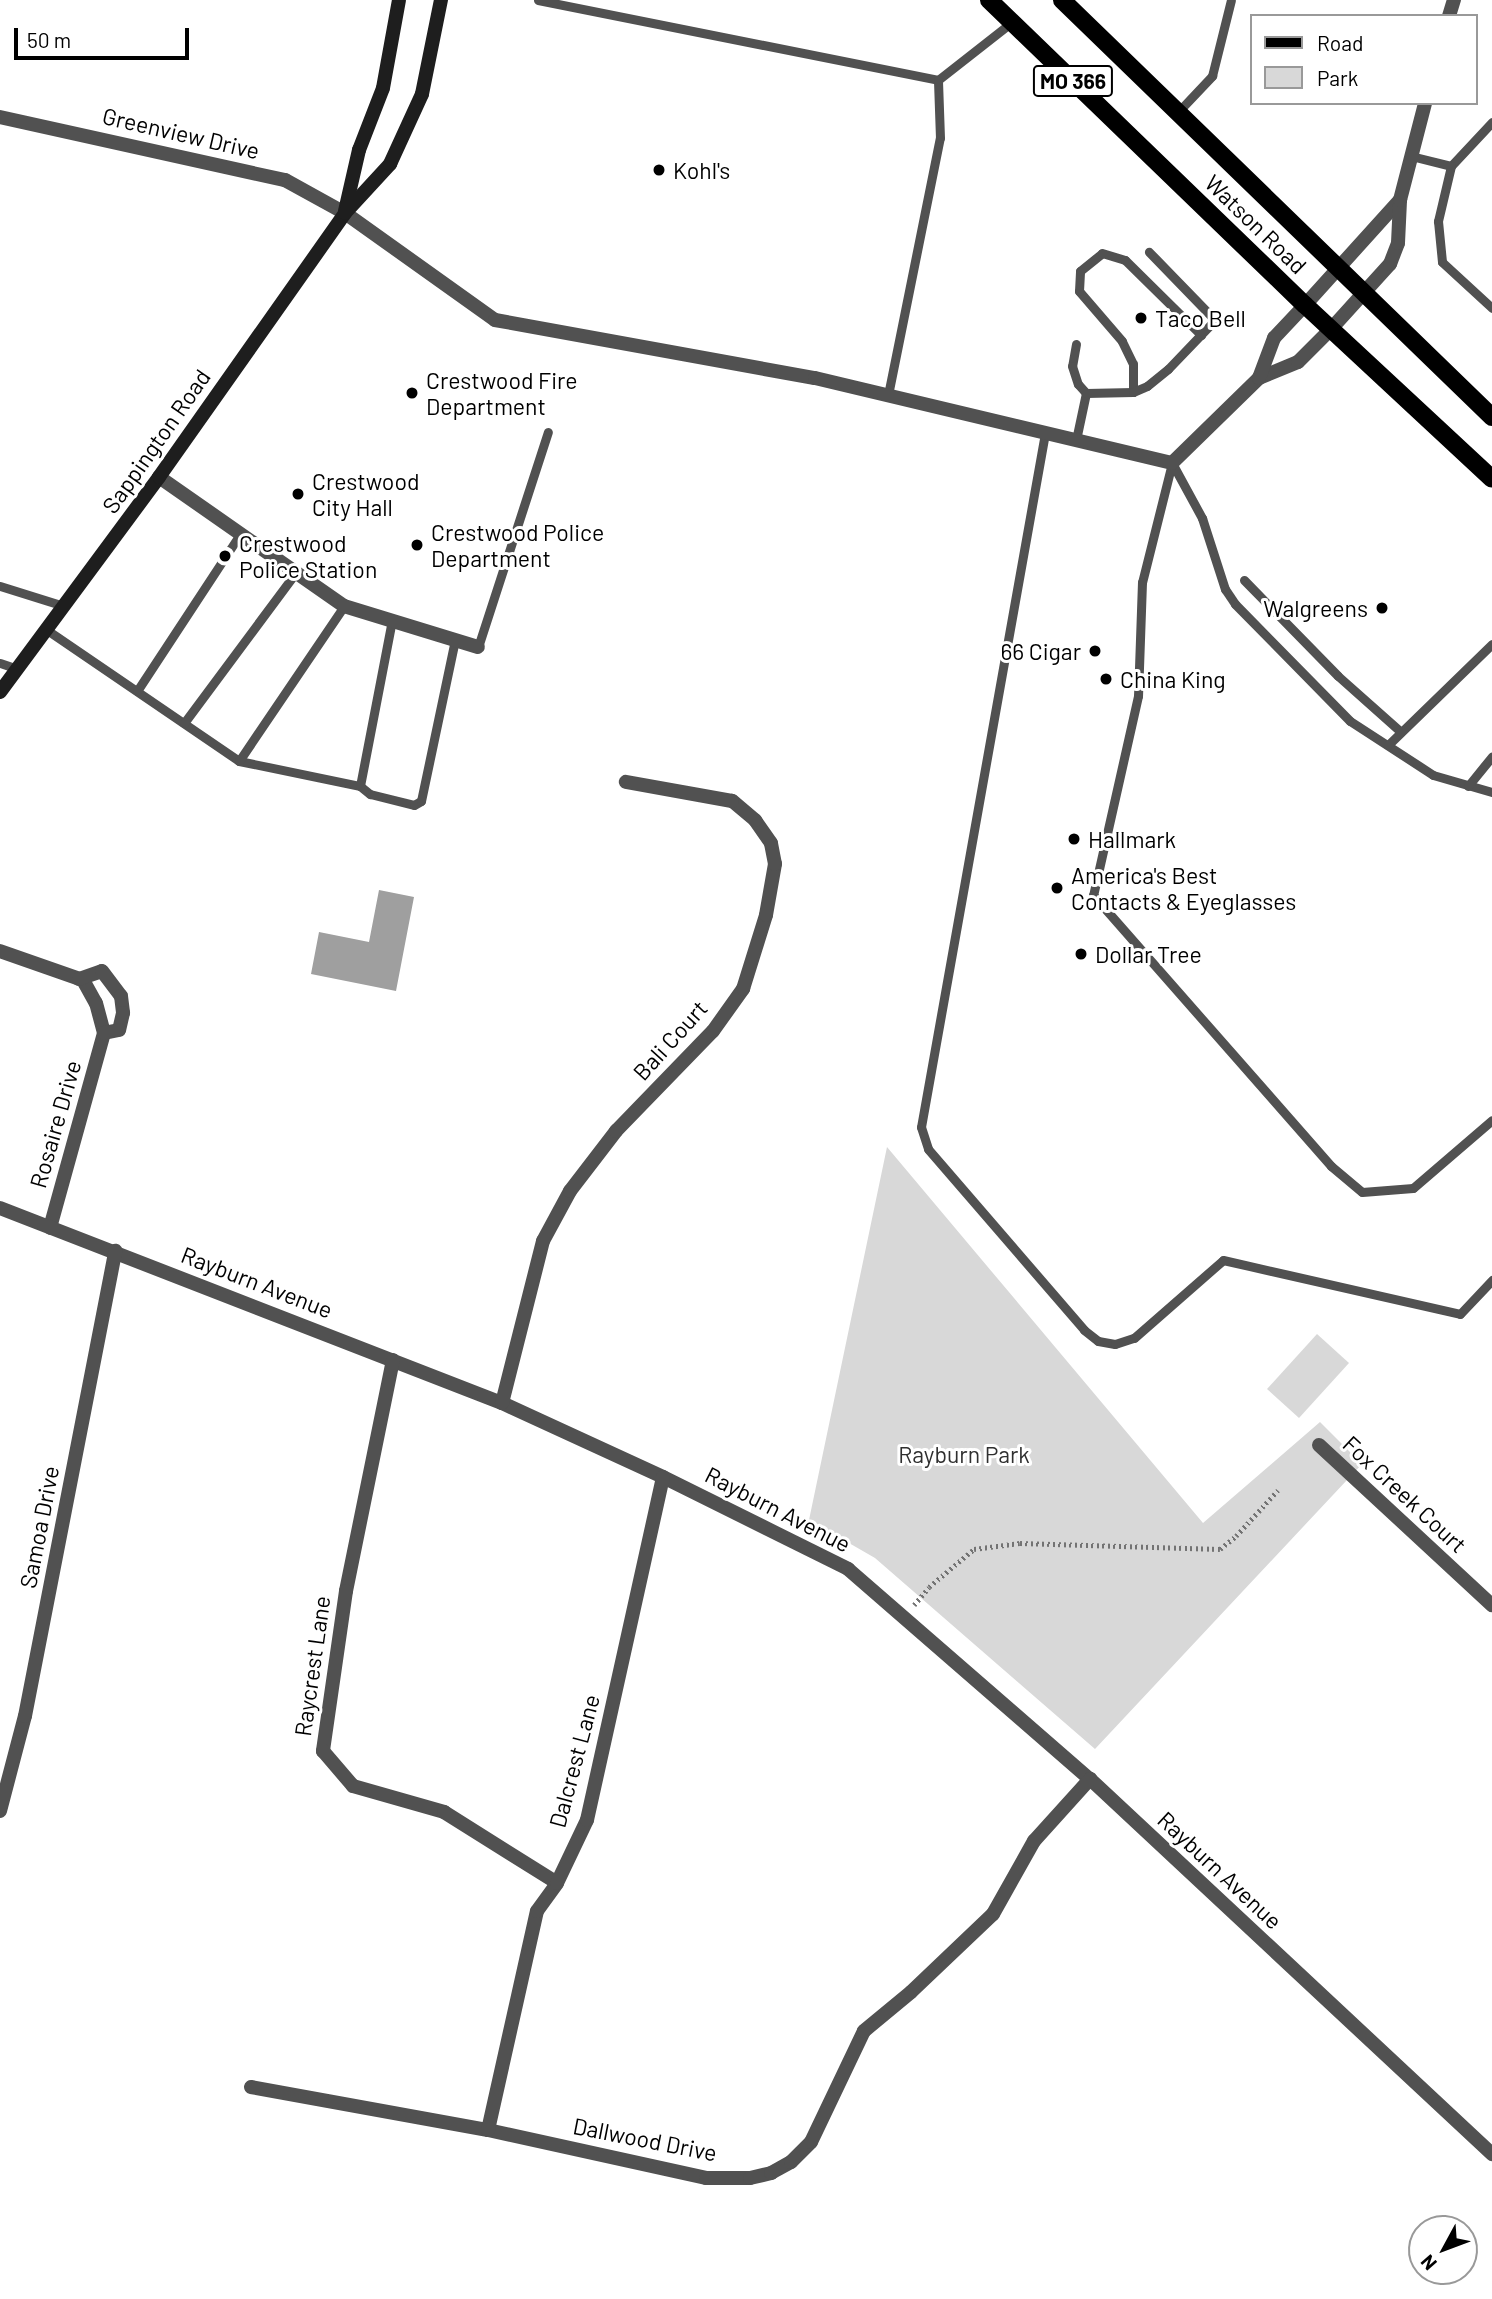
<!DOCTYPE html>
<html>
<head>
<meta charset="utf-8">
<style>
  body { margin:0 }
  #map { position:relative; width:1492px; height:2299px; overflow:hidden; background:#fff; font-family:Barlow,sans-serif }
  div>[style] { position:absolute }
  .green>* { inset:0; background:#d8d8d8 }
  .water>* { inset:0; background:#9f9f9f }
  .path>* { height:4.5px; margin-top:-2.25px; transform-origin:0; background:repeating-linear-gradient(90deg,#737373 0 2px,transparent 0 5.5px) }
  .service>* { height:9px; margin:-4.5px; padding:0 4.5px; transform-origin:4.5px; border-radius:4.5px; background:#515151 }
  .minor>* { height:14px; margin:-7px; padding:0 7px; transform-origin:7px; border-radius:7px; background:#515151 }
  .tertiary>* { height:14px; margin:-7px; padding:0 7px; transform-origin:7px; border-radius:7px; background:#515151 }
  .secondary>* { height:14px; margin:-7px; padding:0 7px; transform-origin:7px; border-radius:7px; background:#1e1e1e }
  .primary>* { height:18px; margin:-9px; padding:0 9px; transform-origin:9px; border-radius:9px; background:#000 }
  .dots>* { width:19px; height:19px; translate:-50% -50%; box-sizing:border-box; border:4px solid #fff; border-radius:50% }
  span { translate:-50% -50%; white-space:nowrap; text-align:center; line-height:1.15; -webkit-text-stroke:6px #fff; paint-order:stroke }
  .shield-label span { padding:2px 5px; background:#fff; border:2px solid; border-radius:5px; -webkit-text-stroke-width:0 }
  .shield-label { font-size:21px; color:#000; font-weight:700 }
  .street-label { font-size:23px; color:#000 }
  .poi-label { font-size:23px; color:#000 }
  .left { translate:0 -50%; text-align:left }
  .right { translate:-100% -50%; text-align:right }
  .park-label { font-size:23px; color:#2f2f2f }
  .legend { position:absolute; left:1250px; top:14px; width:228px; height:91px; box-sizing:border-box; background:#fff; border:2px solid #999; margin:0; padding:9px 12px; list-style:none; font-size:21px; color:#000 }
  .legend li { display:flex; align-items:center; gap:14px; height:35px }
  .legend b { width:35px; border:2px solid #999 }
  .north { position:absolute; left:1408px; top:2215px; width:70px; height:70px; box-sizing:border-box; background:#fff; border:2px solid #999; border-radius:50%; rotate:229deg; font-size:19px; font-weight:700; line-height:28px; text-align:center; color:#000 }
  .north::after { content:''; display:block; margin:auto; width:24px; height:32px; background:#000; clip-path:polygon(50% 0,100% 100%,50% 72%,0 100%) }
  .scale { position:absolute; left:14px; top:28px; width:175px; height:32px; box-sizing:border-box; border:4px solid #000; border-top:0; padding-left:9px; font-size:21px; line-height:24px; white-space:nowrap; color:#000; -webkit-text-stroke:5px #fff; paint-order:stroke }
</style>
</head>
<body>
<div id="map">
  <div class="green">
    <div style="clip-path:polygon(887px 1147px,1203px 1523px,1320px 1422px,1362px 1464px,1095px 1749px,875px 1558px,809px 1520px)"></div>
    <div style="clip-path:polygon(1317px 1334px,1349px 1363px,1299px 1418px,1267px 1389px)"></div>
  </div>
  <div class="water">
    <div style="clip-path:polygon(379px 890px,414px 897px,396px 991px,311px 974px,319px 932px,369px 942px)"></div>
  </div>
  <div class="path">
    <div style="left:914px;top:1605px;width:23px;rotate:-50deg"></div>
    <div style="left:929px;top:1587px;width:59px;rotate:-40.2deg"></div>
    <div style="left:974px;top:1549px;width:46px;rotate:-7.4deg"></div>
    <div style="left:1020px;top:1543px;width:200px;rotate:1.7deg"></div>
    <div style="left:1220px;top:1549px;width:21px;rotate:-39deg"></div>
    <div style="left:1236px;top:1536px;width:62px;rotate:-47.6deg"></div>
  </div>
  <div class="service">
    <div style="left:538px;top:0;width:408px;rotate:11.3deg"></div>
    <div style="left:938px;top:80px;width:94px;rotate:-38.1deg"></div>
    <div style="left:1178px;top:112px;width:50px;rotate:-46.6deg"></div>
    <div style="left:1212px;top:76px;width:78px;rotate:-76deg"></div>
    <div style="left:1492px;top:122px;width:60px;rotate:133deg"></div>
    <div style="left:1451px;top:166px;width:57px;rotate:103.3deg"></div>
    <div style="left:1438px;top:221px;width:41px;rotate:84.4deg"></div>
    <div style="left:1442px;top:262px;width:68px;rotate:42.6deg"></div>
    <div style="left:1411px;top:156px;width:41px;rotate:14deg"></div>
    <div style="left:1076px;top:344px;width:22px;rotate:100deg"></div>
    <div style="left:1072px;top:366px;width:19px;rotate:72deg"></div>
    <div style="left:1078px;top:384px;width:12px;rotate:48deg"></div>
    <div style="left:1133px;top:392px;width:28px;rotate:-90deg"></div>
    <div style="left:1133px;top:364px;width:25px;rotate:-116deg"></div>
    <div style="left:1122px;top:341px;width:66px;rotate:-130.7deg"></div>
    <div style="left:1079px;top:291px;width:20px;rotate:-87deg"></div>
    <div style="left:1080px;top:271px;width:28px;rotate:-39deg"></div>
    <div style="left:1102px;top:253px;width:24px;rotate:17deg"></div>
    <div style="left:1125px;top:260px;width:107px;rotate:44.6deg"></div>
    <div style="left:888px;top:395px;width:262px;rotate:-78.6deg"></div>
    <div style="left:940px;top:138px;width:58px;rotate:-92deg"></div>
    <div style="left:1045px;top:433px;width:705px;rotate:100.13deg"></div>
    <div style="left:921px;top:1127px;width:23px;rotate:72deg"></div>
    <div style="left:928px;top:1149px;width:239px;rotate:49.2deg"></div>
    <div style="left:1084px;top:1330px;width:18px;rotate:38deg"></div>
    <div style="left:1098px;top:1341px;width:17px;rotate:10deg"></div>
    <div style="left:1115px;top:1344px;width:20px;rotate:-18deg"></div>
    <div style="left:1134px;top:1338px;width:118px;rotate:-41.2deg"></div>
    <div style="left:1223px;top:1260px;width:243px;rotate:12.8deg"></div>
    <div style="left:1460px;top:1314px;width:47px;rotate:-46.7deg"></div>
    <div style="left:1076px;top:440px;width:48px;rotate:-78deg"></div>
    <div style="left:1086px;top:393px;width:47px;rotate:-1.2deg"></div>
    <div style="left:1133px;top:392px;width:15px;rotate:-23deg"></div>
    <div style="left:1147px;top:386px;width:27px;rotate:-39deg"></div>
    <div style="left:1168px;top:369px;width:68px;rotate:-46.2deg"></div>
    <div style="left:1215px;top:320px;width:95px;rotate:-134.1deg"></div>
    <div style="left:1172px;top:463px;width:123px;rotate:104.1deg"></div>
    <div style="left:1142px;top:582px;width:114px;rotate:92deg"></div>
    <div style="left:1138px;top:696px;width:204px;rotate:102.7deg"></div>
    <div style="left:1093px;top:895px;width:361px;rotate:48.7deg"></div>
    <div style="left:1331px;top:1166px;width:40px;rotate:40deg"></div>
    <div style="left:1362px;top:1192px;width:51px;rotate:-4.5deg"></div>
    <div style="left:1413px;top:1188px;width:104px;rotate:-40.7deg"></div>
    <div style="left:1172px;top:463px;width:63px;rotate:61.4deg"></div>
    <div style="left:1202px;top:518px;width:75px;rotate:72.1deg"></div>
    <div style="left:1225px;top:589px;width:18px;rotate:56deg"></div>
    <div style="left:1235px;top:604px;width:164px;rotate:45.5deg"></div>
    <div style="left:1350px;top:721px;width:99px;rotate:33deg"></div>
    <div style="left:1433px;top:775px;width:61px;rotate:16.1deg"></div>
    <div style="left:1244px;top:580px;width:134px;rotate:45.6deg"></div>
    <div style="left:1338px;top:676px;width:84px;rotate:41.6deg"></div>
    <div style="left:0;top:586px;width:67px;rotate:17.4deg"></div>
    <div style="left:47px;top:630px;width:232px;rotate:34.3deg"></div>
    <div style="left:239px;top:761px;width:124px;rotate:11.7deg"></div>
    <div style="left:360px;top:786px;width:13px;rotate:39deg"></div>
    <div style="left:370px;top:794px;width:45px;rotate:14deg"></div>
    <div style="left:414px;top:805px;width:8px;rotate:-30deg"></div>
    <div style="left:421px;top:801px;width:165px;rotate:-78.1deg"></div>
    <div style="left:478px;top:647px;width:226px;rotate:-72deg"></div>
    <div style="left:0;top:663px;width:18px;rotate:19deg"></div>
    <div style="left:137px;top:691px;width:188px;rotate:-56.7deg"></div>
    <div style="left:184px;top:723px;width:188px;rotate:-53.4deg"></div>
    <div style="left:1388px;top:745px;width:145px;rotate:-44.2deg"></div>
    <div style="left:239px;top:761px;width:187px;rotate:-55.9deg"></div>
    <div style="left:360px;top:786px;width:169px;rotate:-79.1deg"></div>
    <div style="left:1468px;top:786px;width:38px;rotate:-51deg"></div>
  </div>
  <div class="minor">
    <div style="left:0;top:117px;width:292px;rotate:12.5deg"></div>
    <div style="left:285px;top:180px;width:68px;rotate:28.8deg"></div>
    <div style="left:345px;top:213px;width:184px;rotate:35.5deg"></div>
    <div style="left:495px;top:320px;width:325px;rotate:10.3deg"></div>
    <div style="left:815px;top:378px;width:367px;rotate:13.4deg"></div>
    <div style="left:1172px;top:463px;width:122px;rotate:-44.3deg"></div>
    <div style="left:1259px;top:378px;width:42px;rotate:-22.3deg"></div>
    <div style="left:1298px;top:362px;width:47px;rotate:-45deg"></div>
    <div style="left:1259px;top:378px;width:43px;rotate:-69.4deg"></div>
    <div style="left:1274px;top:338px;width:45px;rotate:-46.8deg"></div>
    <div style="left:159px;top:477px;width:226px;rotate:34.9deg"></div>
    <div style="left:344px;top:606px;width:140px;rotate:17deg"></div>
    <div style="left:0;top:951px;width:88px;rotate:19.3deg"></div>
    <div style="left:83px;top:980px;width:26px;rotate:61deg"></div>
    <div style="left:96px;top:1003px;width:31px;rotate:75deg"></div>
    <div style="left:104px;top:1033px;width:202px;rotate:105.5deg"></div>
    <div style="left:79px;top:979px;width:24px;rotate:-19deg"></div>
    <div style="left:102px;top:971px;width:31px;rotate:53deg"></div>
    <div style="left:121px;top:996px;width:17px;rotate:83deg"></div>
    <div style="left:123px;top:1013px;width:17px;rotate:103deg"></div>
    <div style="left:119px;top:1030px;width:15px;rotate:169deg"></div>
    <div style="left:0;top:1208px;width:539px;rotate:21.23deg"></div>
    <div style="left:502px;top:1403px;width:177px;rotate:24.7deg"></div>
    <div style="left:663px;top:1477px;width:207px;rotate:26.4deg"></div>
    <div style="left:848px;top:1569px;width:320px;rotate:41deg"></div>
    <div style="left:1090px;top:1779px;width:550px;rotate:43.01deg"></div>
    <div style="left:393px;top:1360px;width:236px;rotate:101.5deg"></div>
    <div style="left:346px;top:1591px;width:162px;rotate:98.2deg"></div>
    <div style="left:323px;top:1751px;width:46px;rotate:49.4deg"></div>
    <div style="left:353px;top:1786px;width:95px;rotate:15.9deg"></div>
    <div style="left:444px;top:1812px;width:133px;rotate:32.1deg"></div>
    <div style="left:502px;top:1403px;width:167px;rotate:-75.8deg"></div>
    <div style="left:543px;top:1241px;width:57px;rotate:-61.6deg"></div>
    <div style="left:570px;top:1191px;width:76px;rotate:-52.5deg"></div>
    <div style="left:616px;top:1131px;width:139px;rotate:-45.9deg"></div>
    <div style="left:713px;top:1031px;width:52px;rotate:-54.5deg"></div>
    <div style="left:743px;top:989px;width:77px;rotate:-72.7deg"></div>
    <div style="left:766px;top:915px;width:52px;rotate:-80deg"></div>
    <div style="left:775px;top:864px;width:21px;rotate:-101deg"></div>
    <div style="left:771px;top:843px;width:28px;rotate:-125deg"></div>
    <div style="left:755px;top:820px;width:30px;rotate:-140deg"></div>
    <div style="left:732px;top:801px;width:108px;rotate:-169.8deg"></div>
    <div style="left:1319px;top:1445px;width:236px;rotate:42.8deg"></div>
    <div style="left:0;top:1811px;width:98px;rotate:-75.3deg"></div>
    <div style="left:25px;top:1716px;width:474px;rotate:-79deg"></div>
    <div style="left:251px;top:2087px;width:241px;rotate:10.3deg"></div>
    <div style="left:488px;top:2130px;width:223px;rotate:12.4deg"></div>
    <div style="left:706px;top:2178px;width:44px"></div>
    <div style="left:750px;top:2178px;width:22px;rotate:-13deg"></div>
    <div style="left:771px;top:2173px;width:23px;rotate:-29deg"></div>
    <div style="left:791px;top:2162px;width:28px;rotate:-45deg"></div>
    <div style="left:811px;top:2142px;width:123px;rotate:-64.5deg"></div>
    <div style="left:864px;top:2031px;width:61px;rotate:-39.7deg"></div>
    <div style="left:911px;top:1992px;width:113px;rotate:-43.6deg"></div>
    <div style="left:993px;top:1914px;width:84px;rotate:-60.7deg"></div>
    <div style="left:1034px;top:1841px;width:84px;rotate:-47.9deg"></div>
    <div style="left:488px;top:2130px;width:224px;rotate:-77.4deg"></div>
    <div style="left:537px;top:1911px;width:34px;rotate:-54deg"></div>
    <div style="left:557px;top:1883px;width:70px;rotate:-64.5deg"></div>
    <div style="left:587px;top:1820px;width:351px;rotate:-77.5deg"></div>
  </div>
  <div class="tertiary">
    <div style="left:1449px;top:16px;width:17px;rotate:-73deg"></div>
    <div style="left:1305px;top:305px;width:142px;rotate:-47.9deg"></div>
    <div style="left:1331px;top:329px;width:88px;rotate:-47.8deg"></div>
    <div style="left:1390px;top:264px;width:22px;rotate:-69deg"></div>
    <div style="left:1398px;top:243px;width:43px;rotate:-87.3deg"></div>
    <div style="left:1400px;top:200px;width:100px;rotate:-75.5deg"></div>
  </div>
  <div class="secondary">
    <div style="left:345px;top:211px;width:63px;rotate:-77.1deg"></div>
    <div style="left:359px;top:150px;width:66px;rotate:-68.8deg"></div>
    <div style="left:383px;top:88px;width:89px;rotate:-79.7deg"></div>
    <div style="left:0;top:692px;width:267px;rotate:-53.5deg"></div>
    <div style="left:159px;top:477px;width:323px;rotate:-54.8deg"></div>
    <div style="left:345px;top:213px;width:67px;rotate:-47.4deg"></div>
    <div style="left:390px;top:164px;width:77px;rotate:-65.4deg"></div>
    <div style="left:422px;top:94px;width:96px;rotate:-78.6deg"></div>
  </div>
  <div class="primary">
    <div style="left:989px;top:0;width:439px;rotate:44deg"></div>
    <div style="left:1305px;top:305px;width:255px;rotate:42.9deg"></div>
    <div style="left:1062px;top:0;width:599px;rotate:44.12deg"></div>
  </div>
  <div class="dots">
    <div style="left:659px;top:170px;background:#000"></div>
    <div style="left:1141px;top:318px;background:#000"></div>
    <div style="left:412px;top:393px;background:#000"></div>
    <div style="left:298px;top:494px;background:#000"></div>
    <div style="left:417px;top:545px;background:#000"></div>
    <div style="left:225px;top:556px;background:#000"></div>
    <div style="left:1382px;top:608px;background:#000"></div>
    <div style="left:1095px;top:651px;background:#000"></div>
    <div style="left:1106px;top:679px;background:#000"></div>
    <div style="left:1074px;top:839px;background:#000"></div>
    <div style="left:1057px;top:888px;background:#000"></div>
    <div style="left:1081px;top:954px;background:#000"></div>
  </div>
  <div class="shield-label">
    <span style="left:1073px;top:81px">MO 366</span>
  </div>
  <div class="street-label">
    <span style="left:181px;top:133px;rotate:13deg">Greenview Drive</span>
    <span style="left:1256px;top:224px;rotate:44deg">Watson Road</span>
    <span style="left:156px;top:441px;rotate:-55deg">Sappington Road</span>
    <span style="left:670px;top:1040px;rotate:-48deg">Bali Court</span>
    <span style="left:55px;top:1124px;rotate:-74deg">Rosaire Drive</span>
    <span style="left:257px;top:1282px;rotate:21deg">Rayburn Avenue</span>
    <span style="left:1405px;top:1494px;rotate:43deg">Fox Creek Court</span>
    <span style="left:778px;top:1509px;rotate:27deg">Rayburn Avenue</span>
    <span style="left:39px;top:1527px;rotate:-79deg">Samoa Drive</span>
    <span style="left:312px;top:1666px;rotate:-82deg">Raycrest Lane</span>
    <span style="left:574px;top:1761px;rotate:-75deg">Dalcrest Lane</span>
    <span style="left:1220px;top:1870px;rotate:43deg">Rayburn Avenue</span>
    <span style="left:645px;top:2139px;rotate:11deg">Dallwood Drive</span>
  </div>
  <div class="poi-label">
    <span class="left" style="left:673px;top:170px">Kohl's</span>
    <span class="left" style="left:1155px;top:318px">Taco Bell</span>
    <span class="left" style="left:426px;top:393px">Crestwood Fire<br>Department</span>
    <span class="left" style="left:312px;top:494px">Crestwood<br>City Hall</span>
    <span class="left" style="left:431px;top:545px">Crestwood Police<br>Department</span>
    <span class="left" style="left:239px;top:556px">Crestwood<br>Police Station</span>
    <span class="right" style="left:1368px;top:608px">Walgreens</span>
    <span class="right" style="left:1081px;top:651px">66 Cigar</span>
    <span class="left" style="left:1120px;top:679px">China King</span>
    <span class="left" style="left:1088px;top:839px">Hallmark</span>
    <span class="left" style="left:1071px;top:888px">America's Best<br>Contacts &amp; Eyeglasses</span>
    <span class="left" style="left:1095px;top:954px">Dollar Tree</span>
  </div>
  <div class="park-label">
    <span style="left:964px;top:1454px">Rayburn Park</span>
  </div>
  <ul class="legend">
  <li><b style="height:9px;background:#000"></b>Road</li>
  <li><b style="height:19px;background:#d8d8d8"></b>Park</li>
  </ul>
  <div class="north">N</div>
  <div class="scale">50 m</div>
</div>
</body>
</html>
